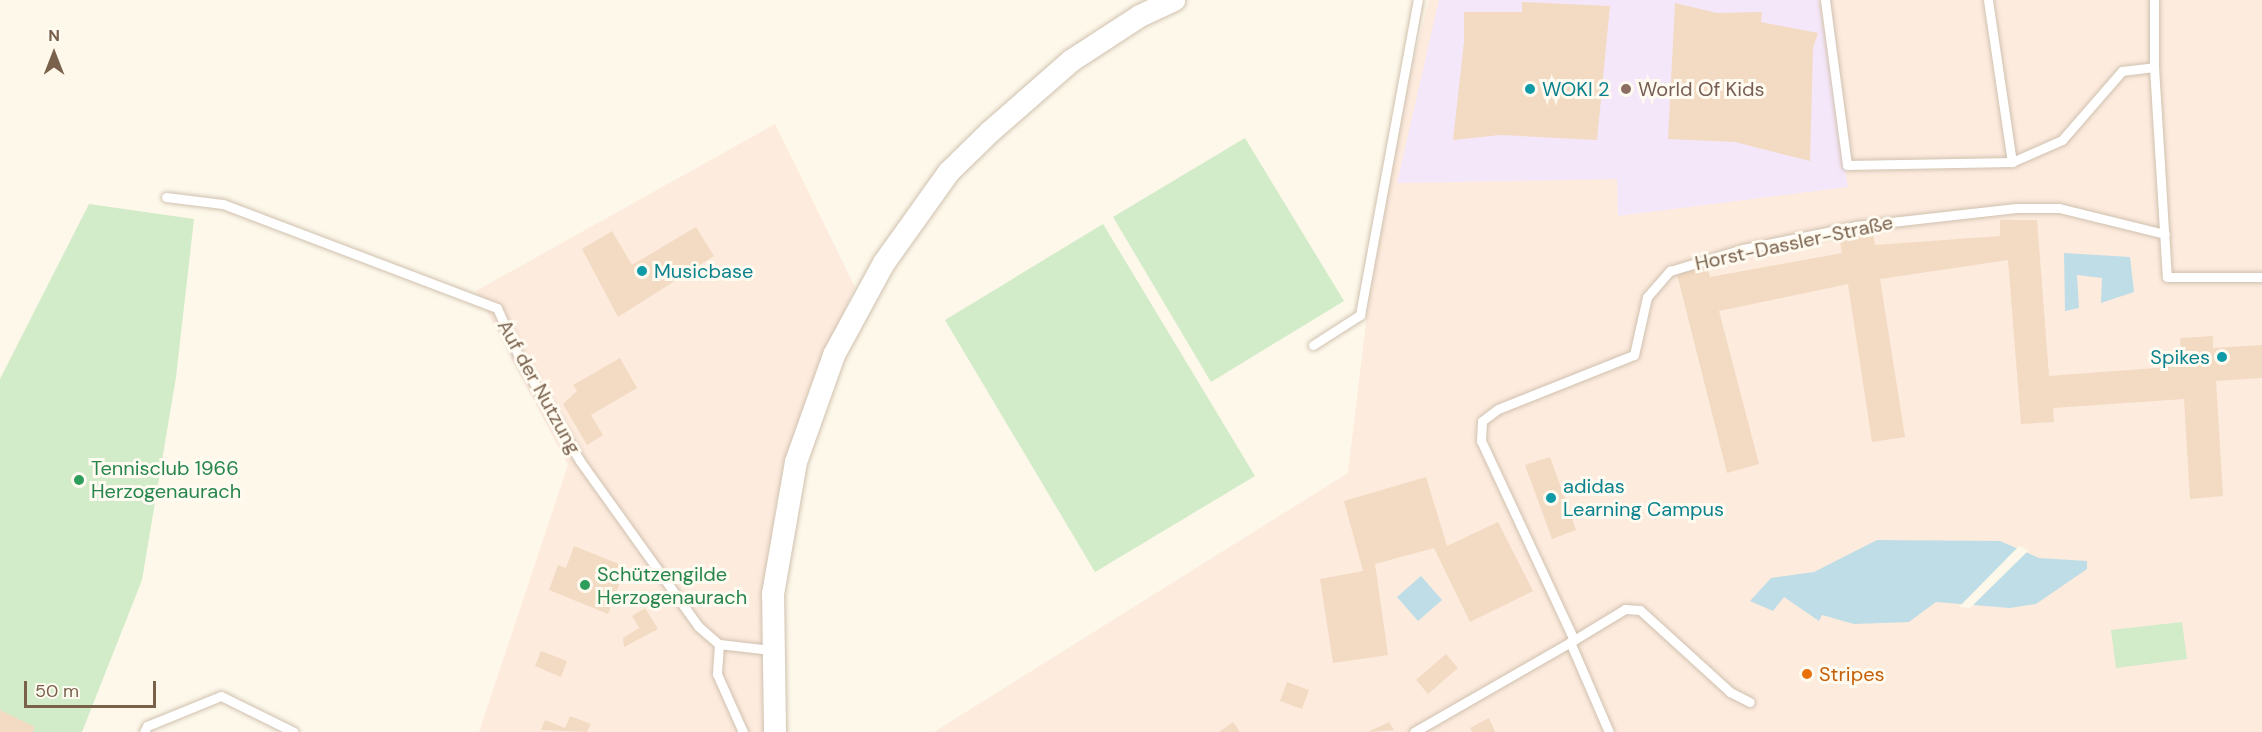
<!DOCTYPE html>
<html>
<head>
<meta charset="utf-8">
<style>
  body { margin:0 }
  #map { position:relative; width:2262px; height:732px; overflow:hidden; background:#fdf8ea; font-family:"DM Sans",sans-serif }
  div>[style] { position:absolute }
  .commercial>* { inset:0; background:#fdebde }
  .education>* { inset:0; background:#f5e7fa }
  .green>* { inset:0; background:#d2ebc8 }
  .water>* { inset:0; background:#bedde7 }
  .pier>* { inset:0; background:#fdf8ea }
  .building>* { inset:0; background:#f3dac2 }
  .roads { filter:drop-shadow(0 0 2px #d0c1af) drop-shadow(0 0 2px #d0c1af) }
  .service>* { height:9px; margin:-4.5px; padding:0 4.5px; transform-origin:4.5px; border-radius:4.5px; background:#fff }
  .tertiary>* { height:22px; margin:-11px; padding:0 11px; transform-origin:11px; border-radius:11px; background:#fff }
  .dots>* { width:16px; height:16px; translate:-50% -50%; box-sizing:border-box; border:3px solid #fffbf1; border-radius:50% }
  span { translate:-50% -50%; white-space:nowrap; text-align:center; line-height:1.15; -webkit-text-stroke:6px #fffbf1; paint-order:stroke }
  .culture-label { font-size:20px; color:#0d838f }
  .left { translate:0 -50%; text-align:left }
  .right { translate:-100% -50%; text-align:right }
  .education-label { font-size:20px; color:#785e54 }
  .street-label { font-size:20px; color:#79614c }
  .leisure-label { font-size:20px; color:#27864d }
  .food-label { font-size:20px; color:#c56008 }
  .north { position:absolute; left:24px; top:24px; width:60px; height:60px; -webkit-text-stroke:4px #fffbf1; paint-order:stroke; rotate:0deg; font-size:16px; font-weight:700; line-height:24px; text-align:center; color:#79614c }
  .north::after { content:''; display:block; margin:auto; width:21px; height:27px; background:#79614c; clip-path:polygon(50% 0,100% 100%,50% 72%,0 100%) }
  .scale { position:absolute; left:24px; top:681px; width:132px; height:27px; box-sizing:border-box; border:3px solid #79614c; border-top:0; padding-left:8px; font-size:18px; line-height:21px; white-space:nowrap; color:#79614c; -webkit-text-stroke:4px #fffbf1; paint-order:stroke }
</style>
</head>
<body>
<div id="map">
  <div class="commercial">
    <div style="clip-path:polygon(1429px 0,2262px 0,2262px 732px,934px 732px,1348px 473px,1383px 181px)"></div>
    <div style="clip-path:polygon(775px 124px,855px 287px,814px 376px,787px 454px,775px 508px,762px 637px,767px 732px,479px 732px,568px 465px,476px 291px)"></div>
  </div>
  <div class="education">
    <div style="clip-path:polygon(1439px 0,1819px 0,1848px 187px,1618px 216px,1617px 179px,1397px 183px)"></div>
  </div>
  <div class="green">
    <div style="clip-path:polygon(1245px 138px,1344px 301px,1211px 382px,1113px 217px)"></div>
    <div style="clip-path:polygon(89px 204px,194px 219px,176px 377px,142px 580px,82px 732px,0 732px,0 379px)"></div>
    <div style="clip-path:polygon(1103px 224px,1255px 476px,1095px 572px,945px 320px)"></div>
    <div style="clip-path:polygon(2182px 622px,2187px 659px,2116px 668px,2111px 630px)"></div>
  </div>
  <div class="water">
    <div style="clip-path:polygon(2064px 253px,2130px 257px,2134px 292px,2101px 303px,2102px 278px,2077px 275px,2079px 308px,2065px 311px)"></div>
    <div style="clip-path:polygon(1877px 540px,2000px 541px,2039px 558px,2087px 561px,2087px 569px,2036px 604px,2010px 608px,1936px 602px,1909px 622px,1854px 624px,1822px 615px,1819px 621px,1784px 597px,1773px 611px,1750px 601px,1771px 578px,1814px 572px)"></div>
    <div style="clip-path:polygon(1421px 576px,1442px 600px,1418px 621px,1397px 597px)"></div>
  </div>
  <div class="pier">
    <div style="clip-path:polygon(2019px 546px,2029px 550px,1970px 608px,1959px 607px)"></div>
  </div>
  <div class="building">
    <div style="clip-path:polygon(1522px 2px,1610px 6px,1597px 140px,1500px 135px,1453px 140px,1464px 42px,1464px 12px,1522px 12px)"></div>
    <div style="clip-path:polygon(1675px 3px,1717px 13px,1762px 12px,1761px 22px,1818px 33px,1813px 48px,1810px 161px,1735px 142px,1668px 139px)"></div>
    <div style="clip-path:polygon(2000px 220px,2037px 220px,2049px 376px,2182px 366px,2180px 338px,2213px 336px,2213px 348px,2262px 345px,2262px 378px,2216px 381px,2223px 496px,2190px 499px,2184px 399px,2053px 408px,2054px 422px,2021px 424px,2008px 260px,1880px 279px,1905px 437px,1872px 442px,1848px 284px,1719px 311px,1759px 464px,1727px 473px,1677px 274px,1707px 266px,1710px 277px,1842px 253px,1838px 231px,1872px 226px,1875px 245px,2000px 236px)"></div>
    <div style="clip-path:polygon(696px 227px,714px 256px,618px 317px,582px 249px,612px 231px,632px 265px)"></div>
    <div style="clip-path:polygon(620px 358px,637px 388px,591px 415px,603px 435px,587px 445px,563px 404px,577px 391px,573px 385px)"></div>
    <div style="clip-path:polygon(1550px 457px,1576px 530px,1552px 539px,1525px 465px)"></div>
    <div style="clip-path:polygon(1426px 477px,1447px 546px,1498px 522px,1533px 591px,1470px 622px,1434px 548px,1375px 564px,1388px 655px,1333px 663px,1320px 579px,1363px 571px,1344px 501px)"></div>
    <div style="clip-path:polygon(574px 546px,619px 564px,614px 577px,621px 580px,608px 614px,549px 590px,558px 565px,566px 568px)"></div>
    <div style="clip-path:polygon(645px 608px,658px 629px,624px 647px,623px 638px,639px 628px,632px 616px)"></div>
    <div style="clip-path:polygon(541px 651px,567px 661px,561px 677px,535px 666px)"></div>
    <div style="clip-path:polygon(1446px 654px,1458px 668px,1428px 694px,1416px 680px)"></div>
    <div style="clip-path:polygon(1287px 682px,1309px 690px,1302px 709px,1280px 701px)"></div>
    <div style="clip-path:polygon(0 710px,35px 727px,33px 732px,0 732px)"></div>
    <div style="clip-path:polygon(570px 716px,591px 724px,587px 732px,541px 730px,545px 720px,565px 728px)"></div>
    <div style="clip-path:polygon(1489px 718px,1495px 732px,1472px 732px,1470px 728px)"></div>
    <div style="clip-path:polygon(1233px 722px,1240px 732px,1219px 732px)"></div>
    <div style="clip-path:polygon(1389px 722px,1394px 730px,1368px 732px)"></div>
  </div>
  <div class="roads">
    <div class="service">
      <div style="left:1825px;top:0;width:166px;rotate:82.4deg"></div>
      <div style="left:1847px;top:165px;width:165px;rotate:-1deg"></div>
      <div style="left:2012px;top:162px;width:55px;rotate:-23.7deg"></div>
      <div style="left:2062px;top:140px;width:91px;rotate:-49deg"></div>
      <div style="left:2122px;top:71px;width:32px;rotate:-7deg"></div>
      <div style="left:1988px;top:0;width:164px;rotate:81.6deg"></div>
      <div style="left:2154px;top:0;width:67px;rotate:90deg"></div>
      <div style="left:2154px;top:67px;width:210px;rotate:86.5deg"></div>
      <div style="left:2167px;top:277px;width:95px"></div>
      <div style="left:166px;top:197px;width:57px;rotate:7deg"></div>
      <div style="left:223px;top:204px;width:293px;rotate:20.8deg"></div>
      <div style="left:497px;top:308px;width:54px;rotate:65.8deg"></div>
      <div style="left:519px;top:357px;width:121px;rotate:59.6deg"></div>
      <div style="left:580px;top:461px;width:203px;rotate:54.4deg"></div>
      <div style="left:698px;top:626px;width:28px;rotate:41deg"></div>
      <div style="left:719px;top:644px;width:52px;rotate:6.6deg"></div>
      <div style="left:1313px;top:345px;width:56px;rotate:-32.6deg"></div>
      <div style="left:1360px;top:315px;width:320px;rotate:-79.6deg"></div>
      <div style="left:1574px;top:640px;width:60px;rotate:-31.3deg"></div>
      <div style="left:1625px;top:609px;width:15px;rotate:4deg"></div>
      <div style="left:1640px;top:610px;width:122px;rotate:42.3deg"></div>
      <div style="left:1730px;top:692px;width:22px;rotate:27deg"></div>
      <div style="left:1570px;top:642px;width:98px;rotate:66.6deg"></div>
      <div style="left:719px;top:644px;width:30px;rotate:94deg"></div>
      <div style="left:717px;top:674px;width:64px;rotate:65.9deg"></div>
      <div style="left:144px;top:732px;width:7px;rotate:-63deg"></div>
      <div style="left:147px;top:726px;width:80px;rotate:-22.1deg"></div>
      <div style="left:221px;top:696px;width:81px;rotate:26.3deg"></div>
      <div style="left:1414px;top:732px;width:185px;rotate:-29.9deg"></div>
      <div style="left:1574px;top:640px;width:220px;rotate:-115deg"></div>
      <div style="left:1481px;top:441px;width:20px;rotate:-87deg"></div>
      <div style="left:1482px;top:421px;width:20px;rotate:-37deg"></div>
      <div style="left:1498px;top:409px;width:146px;rotate:-21.7deg"></div>
      <div style="left:1634px;top:355px;width:59px;rotate:-77.4deg"></div>
      <div style="left:1647px;top:297px;width:35px;rotate:-49deg"></div>
      <div style="left:1670px;top:271px;width:76px;rotate:-16.8deg"></div>
      <div style="left:1743px;top:249px;width:115px;rotate:-11.5deg"></div>
      <div style="left:1856px;top:226px;width:161px;rotate:-6.4deg"></div>
      <div style="left:2016px;top:208px;width:43px"></div>
      <div style="left:2059px;top:208px;width:109px;rotate:13.8deg"></div>
    </div>
    <div class="tertiary">
      <div style="left:775px;top:732px;width:138px;rotate:-90.8deg"></div>
      <div style="left:773px;top:594px;width:134px;rotate:-80.1deg"></div>
      <div style="left:796px;top:462px;width:114px;rotate:-70.4deg"></div>
      <div style="left:834px;top:355px;width:105px;rotate:-61.5deg"></div>
      <div style="left:884px;top:263px;width:112px;rotate:-54.5deg"></div>
      <div style="left:949px;top:172px;width:57px;rotate:-44.3deg"></div>
      <div style="left:990px;top:132px;width:108px;rotate:-41.2deg"></div>
      <div style="left:1071px;top:61px;width:82px;rotate:-33.1deg"></div>
      <div style="left:1140px;top:16px;width:38px;rotate:-25deg"></div>
    </div>
  </div>
  <div class="dots">
    <div style="left:1530px;top:89px;background:#0f9aa8"></div>
    <div style="left:1626px;top:89px;background:#8d6e63"></div>
    <div style="left:642px;top:271px;background:#0f9aa8"></div>
    <div style="left:2222px;top:357px;background:#0f9aa8"></div>
    <div style="left:79px;top:480px;background:#2e9e5b"></div>
    <div style="left:1551px;top:498px;background:#0f9aa8"></div>
    <div style="left:585px;top:585px;background:#2e9e5b"></div>
    <div style="left:1807px;top:674px;background:#e8710a"></div>
  </div>
  <div class="culture-label">
    <span class="left" style="left:1542px;top:89px">WOKI 2</span>
    <span class="left" style="left:654px;top:271px">Musicbase</span>
    <span class="right" style="left:2210px;top:357px">Spikes</span>
    <span class="left" style="left:1563px;top:498px">adidas<br>Learning Campus</span>
  </div>
  <div class="education-label">
    <span class="left" style="left:1638px;top:89px">World Of Kids</span>
  </div>
  <div class="street-label">
    <span style="left:1794px;top:243px;rotate:-12deg">Horst-Dassler-Straße</span>
    <span style="left:539px;top:387px;rotate:61deg">Auf der Nutzung</span>
  </div>
  <div class="leisure-label">
    <span class="left" style="left:91px;top:480px">Tennisclub 1966<br>Herzogenaurach</span>
    <span class="left" style="left:597px;top:586px">Schützengilde<br>Herzogenaurach</span>
  </div>
  <div class="food-label">
    <span class="left" style="left:1819px;top:674px">Stripes</span>
  </div>
  <div class="north">N</div>
  <div class="scale">50 m</div>
</div>
</body>
</html>
